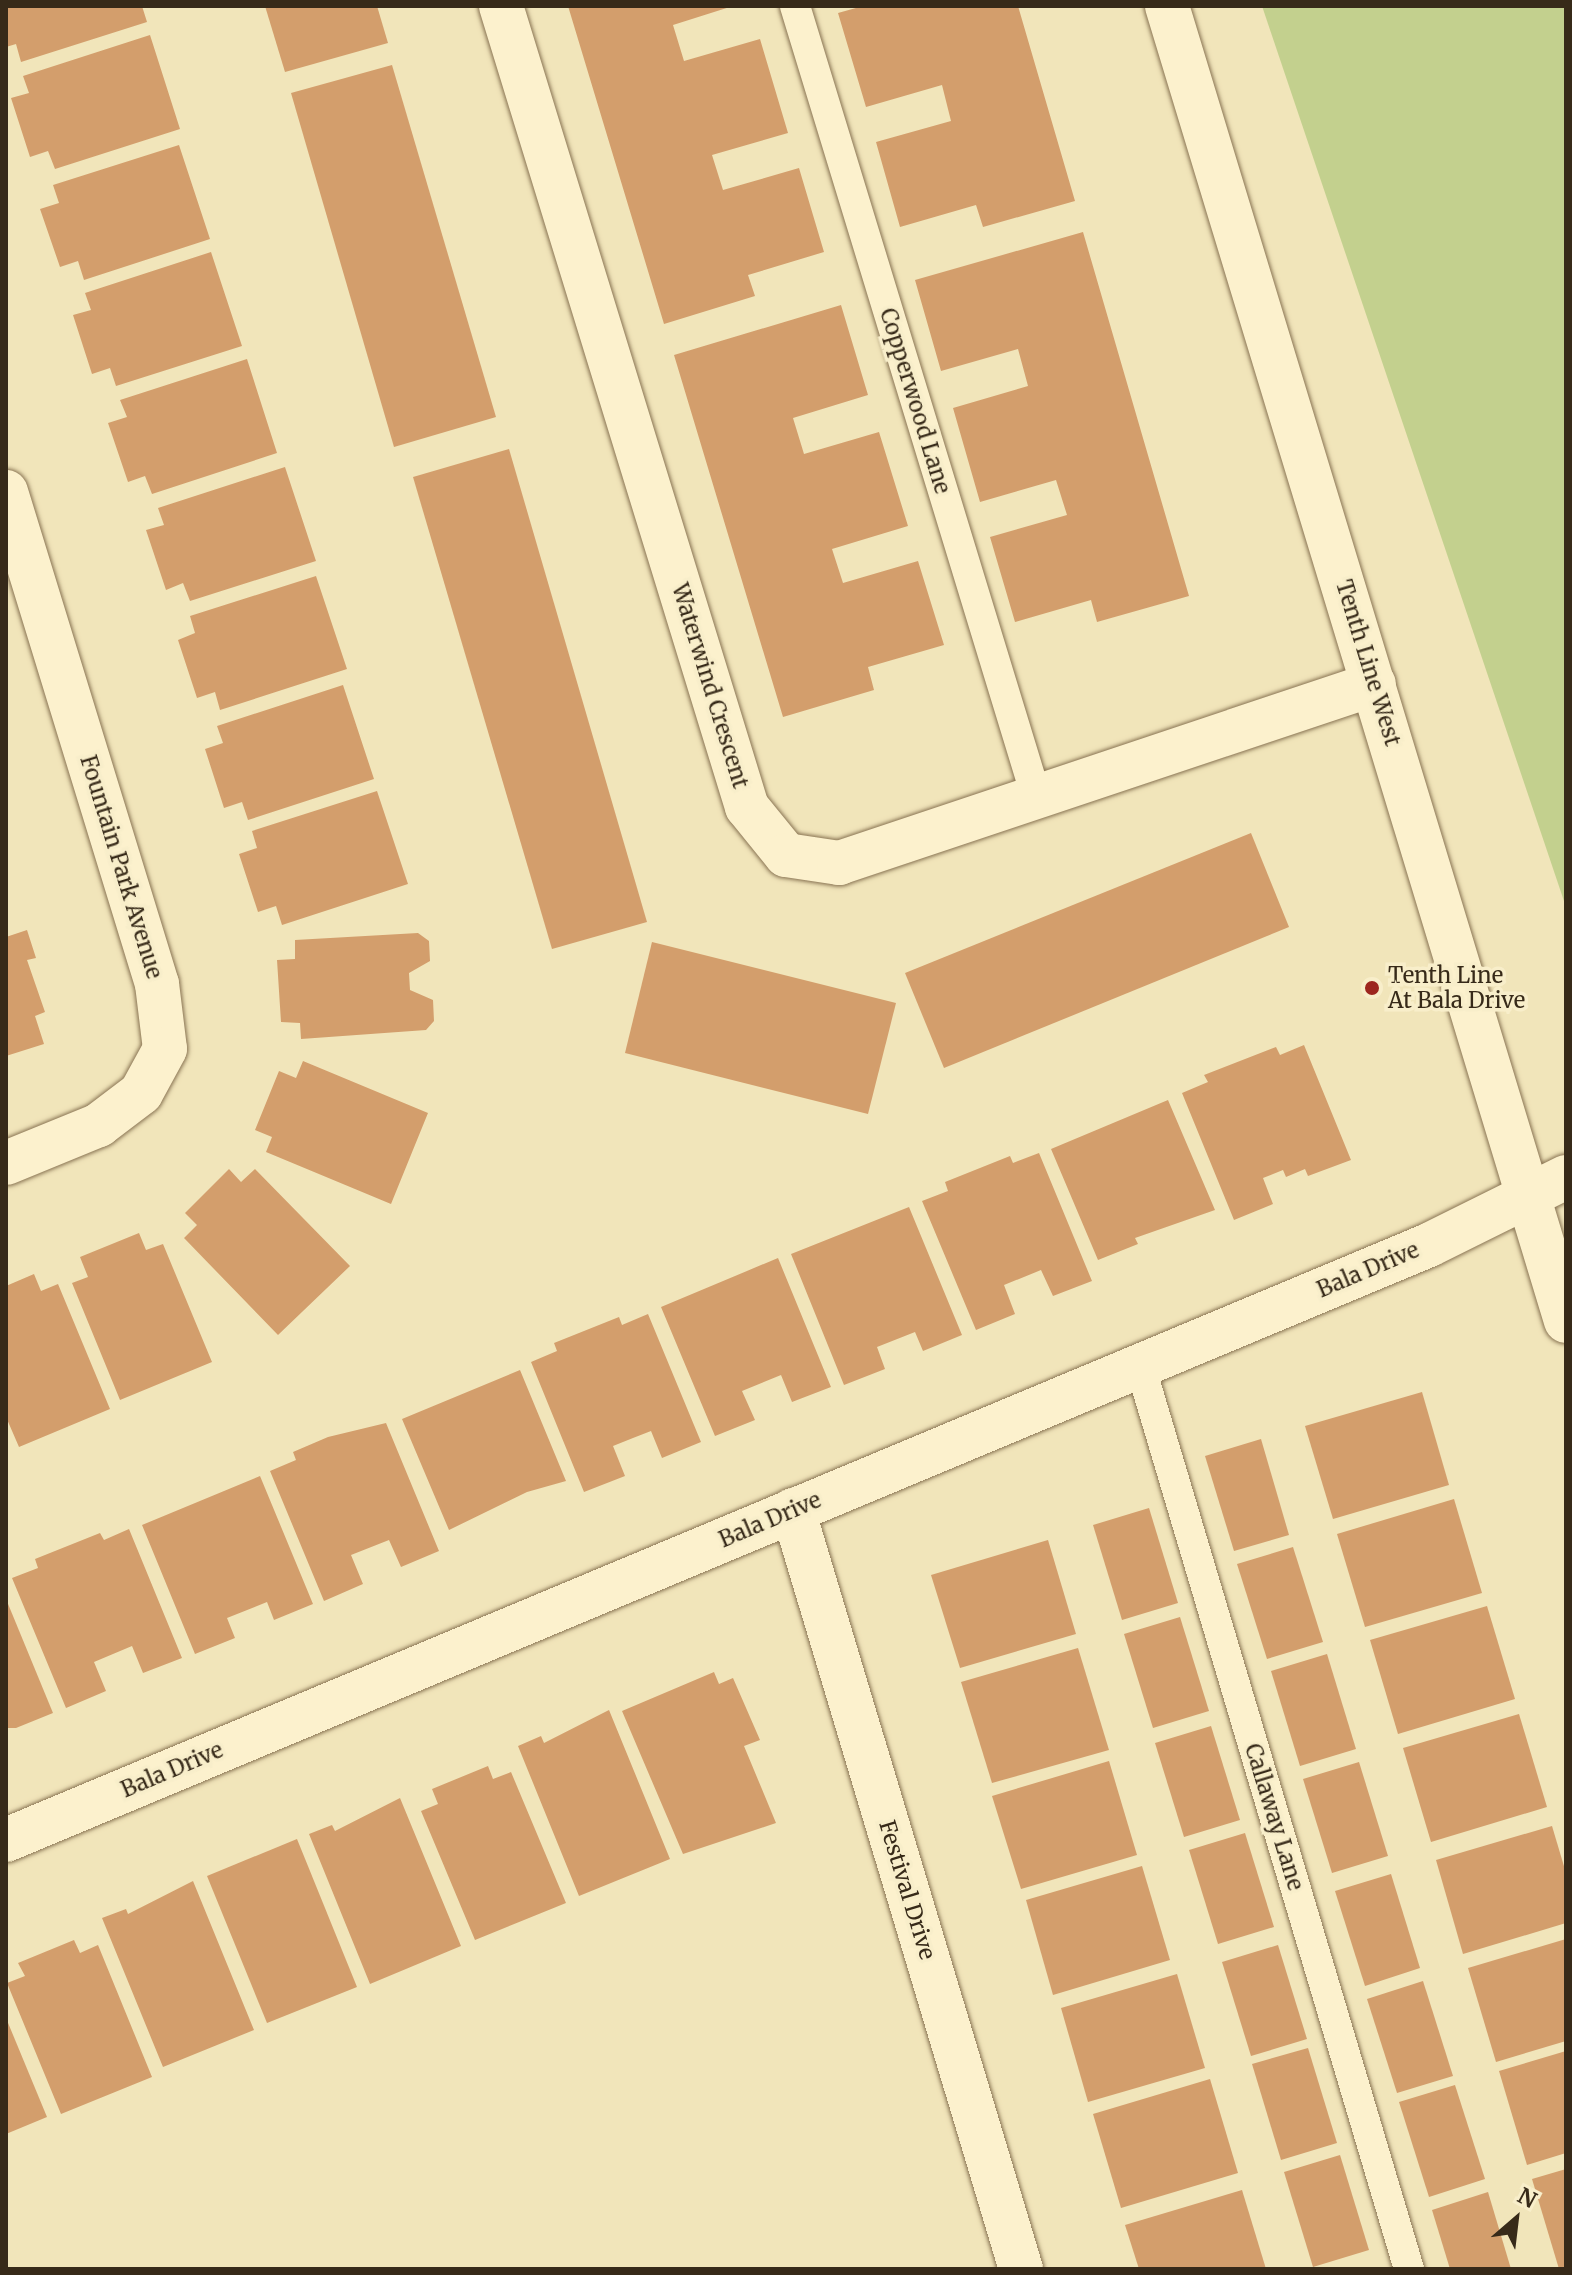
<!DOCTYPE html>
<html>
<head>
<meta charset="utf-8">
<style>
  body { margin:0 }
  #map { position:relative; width:1572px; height:2275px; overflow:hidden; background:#f1e5ba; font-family:Merriweather,serif }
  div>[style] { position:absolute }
  .green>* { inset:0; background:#c3d08e }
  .building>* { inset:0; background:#d39e6c }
  .roads { filter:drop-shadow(0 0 2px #897453) drop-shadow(0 0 2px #897453) }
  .service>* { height:30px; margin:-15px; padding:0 15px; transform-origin:15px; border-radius:15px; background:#fcf1cd }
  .minor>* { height:44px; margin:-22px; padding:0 22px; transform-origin:22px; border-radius:22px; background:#fcf1cd }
  .tertiary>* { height:44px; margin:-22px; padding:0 22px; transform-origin:22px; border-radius:22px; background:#fcf1cd }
  .dots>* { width:22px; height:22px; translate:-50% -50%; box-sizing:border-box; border:4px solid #f8eeca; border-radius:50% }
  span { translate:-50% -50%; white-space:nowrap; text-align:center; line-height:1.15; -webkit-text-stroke:7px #f8eeca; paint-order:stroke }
  .street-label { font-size:22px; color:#372a19 }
  .poi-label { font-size:22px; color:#372a19 }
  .left { translate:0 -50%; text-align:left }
  .frame { position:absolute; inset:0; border:8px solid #372a19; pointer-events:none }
  .north { position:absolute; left:1476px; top:2179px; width:80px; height:80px; -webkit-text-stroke:6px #f8eeca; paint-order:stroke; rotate:28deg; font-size:22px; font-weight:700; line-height:32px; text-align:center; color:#372a19 }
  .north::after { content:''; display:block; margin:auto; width:28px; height:36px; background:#372a19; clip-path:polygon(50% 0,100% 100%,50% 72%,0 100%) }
</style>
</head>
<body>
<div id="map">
  <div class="green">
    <div style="clip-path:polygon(1262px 6px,1566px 6px,1566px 907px)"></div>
  </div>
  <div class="building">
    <div style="clip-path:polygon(6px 6px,142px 6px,147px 22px,21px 62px,16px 44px,6px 47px)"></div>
    <div style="clip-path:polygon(265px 6px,377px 6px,388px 43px,285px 72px)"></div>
    <div style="clip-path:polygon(568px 6px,733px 6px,673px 25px,684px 61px,760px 39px,788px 133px,712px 155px,723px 190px,799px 168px,824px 252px,748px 275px,755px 296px,664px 324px)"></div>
    <div style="clip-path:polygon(863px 6px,1018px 6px,1075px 201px,983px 227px,976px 205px,900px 227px,876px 142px,951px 121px,942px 85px,866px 107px,838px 13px)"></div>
    <div style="clip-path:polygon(150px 35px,180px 129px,55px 169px,48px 151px,30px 157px,11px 98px,29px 93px,23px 76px)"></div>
    <div style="clip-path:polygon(392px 65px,496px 417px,394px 447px,291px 93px)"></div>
    <div style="clip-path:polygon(179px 145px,210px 239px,84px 280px,78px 261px,60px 267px,40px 209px,59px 203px,53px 185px)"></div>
    <div style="clip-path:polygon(1083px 232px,1189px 596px,1097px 622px,1091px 600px,1015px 622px,990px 537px,1067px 515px,1056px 480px,980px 502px,953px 408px,1028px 386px,1018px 349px,941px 371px,915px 280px)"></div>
    <div style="clip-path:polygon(211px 252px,242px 346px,116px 386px,110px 368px,92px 374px,73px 315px,91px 310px,85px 293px)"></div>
    <div style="clip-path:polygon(841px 305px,868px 395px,793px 418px,804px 454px,879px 432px,908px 526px,832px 549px,843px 583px,918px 561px,944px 645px,868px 667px,874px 690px,783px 717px,674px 355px)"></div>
    <div style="clip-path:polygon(247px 359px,277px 453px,152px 494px,145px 476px,128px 482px,108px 423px,127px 417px,120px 400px)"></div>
    <div style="clip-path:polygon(509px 449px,647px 922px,552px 949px,413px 477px)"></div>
    <div style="clip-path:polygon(285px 467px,316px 561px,190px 601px,183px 583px,166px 590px,146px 530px,164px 525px,158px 508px)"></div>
    <div style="clip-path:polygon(316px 576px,347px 669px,220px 710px,215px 692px,197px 698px,178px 640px,195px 633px,190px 616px)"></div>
    <div style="clip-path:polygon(343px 685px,374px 779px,248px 820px,242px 802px,224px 808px,205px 749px,223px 743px,217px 726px)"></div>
    <div style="clip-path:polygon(377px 791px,408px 884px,282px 925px,276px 906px,258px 912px,239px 854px,257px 848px,252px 831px)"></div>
    <div style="clip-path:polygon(1251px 833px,1289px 927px,944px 1068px,905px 973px)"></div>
    <div style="clip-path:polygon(27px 930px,36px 958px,27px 960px,45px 1012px,35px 1016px,44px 1044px,6px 1056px,6px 937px)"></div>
    <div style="clip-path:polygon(418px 933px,429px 941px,430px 961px,409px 973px,410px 990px,433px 1000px,434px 1021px,426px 1030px,301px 1039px,300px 1023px,281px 1022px,277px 960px,295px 959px,295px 940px)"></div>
    <div style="clip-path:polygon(652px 942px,896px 1003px,868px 1114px,625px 1053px)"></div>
    <div style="clip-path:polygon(1304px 1045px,1351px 1160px,1308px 1176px,1305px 1169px,1286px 1177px,1283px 1170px,1263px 1178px,1273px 1204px,1234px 1220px,1182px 1093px,1208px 1082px,1204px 1075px,1276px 1047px,1280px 1055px)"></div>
    <div style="clip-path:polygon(303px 1061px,428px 1113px,391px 1204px,266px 1152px,272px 1137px,255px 1130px,279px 1071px,296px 1078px)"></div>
    <div style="clip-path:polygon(1168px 1100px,1215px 1210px,1135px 1238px,1138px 1244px,1098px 1260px,1051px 1149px)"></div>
    <div style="clip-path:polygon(1039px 1153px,1092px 1281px,1053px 1296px,1041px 1270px,1004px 1285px,1015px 1314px,976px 1330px,922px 1201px,948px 1191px,945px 1182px,1010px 1156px,1013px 1163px)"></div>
    <div style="clip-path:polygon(229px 1169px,241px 1182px,255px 1169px,350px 1266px,278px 1335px,184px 1238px,197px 1225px,185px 1213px)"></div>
    <div style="clip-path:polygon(909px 1207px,962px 1335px,923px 1351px,915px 1332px,877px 1347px,885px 1369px,844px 1385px,791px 1254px)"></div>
    <div style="clip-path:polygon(139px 1233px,146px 1250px,163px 1244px,212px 1362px,120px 1400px,72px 1283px,88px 1277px,80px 1257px)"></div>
    <div style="clip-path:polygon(778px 1258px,831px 1387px,792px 1402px,781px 1375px,742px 1391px,755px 1420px,715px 1436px,661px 1307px)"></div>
    <div style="clip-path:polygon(34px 1274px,41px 1291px,58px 1284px,110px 1409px,19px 1447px,6px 1417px,6px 1286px)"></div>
    <div style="clip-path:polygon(648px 1314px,701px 1442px,662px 1458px,651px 1431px,633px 1438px,613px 1446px,625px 1476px,584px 1492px,531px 1362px,557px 1351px,554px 1343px,619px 1317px,622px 1325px)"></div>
    <div style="clip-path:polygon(520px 1370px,566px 1481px,527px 1492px,449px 1530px,402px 1419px)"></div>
    <div style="clip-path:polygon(1422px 1392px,1449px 1485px,1333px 1519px,1305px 1426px)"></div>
    <div style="clip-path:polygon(386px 1423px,439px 1551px,401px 1567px,389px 1540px,351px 1555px,363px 1584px,324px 1601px,270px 1471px,296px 1460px,293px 1452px,328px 1437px)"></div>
    <div style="clip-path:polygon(1261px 1439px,1289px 1535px,1234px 1551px,1205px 1456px)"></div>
    <div style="clip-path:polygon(260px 1476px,313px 1604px,274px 1620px,267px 1602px,227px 1618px,235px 1638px,195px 1654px,142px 1525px)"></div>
    <div style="clip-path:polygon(1454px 1499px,1482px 1593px,1365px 1627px,1337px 1534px)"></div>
    <div style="clip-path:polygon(1149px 1508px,1178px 1603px,1122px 1620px,1093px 1525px)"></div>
    <div style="clip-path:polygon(129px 1529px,182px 1658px,143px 1673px,132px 1646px,94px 1662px,106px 1691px,66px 1708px,12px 1578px,38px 1568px,35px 1559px,100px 1533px,104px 1540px)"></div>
    <div style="clip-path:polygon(1048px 1540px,1076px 1634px,960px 1668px,931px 1575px)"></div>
    <div style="clip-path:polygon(1293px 1547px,1323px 1642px,1267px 1659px,1237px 1564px)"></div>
    <div style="clip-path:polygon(6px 1599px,53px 1713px,16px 1728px,6px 1728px)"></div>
    <div style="clip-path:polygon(1487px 1606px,1515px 1699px,1398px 1734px,1370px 1640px)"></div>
    <div style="clip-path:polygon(1180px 1617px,1209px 1711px,1153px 1728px,1124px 1634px)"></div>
    <div style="clip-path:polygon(1078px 1648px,1109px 1750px,992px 1783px,961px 1682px)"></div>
    <div style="clip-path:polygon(1327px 1654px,1356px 1749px,1300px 1766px,1271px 1671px)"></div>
    <div style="clip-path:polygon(714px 1672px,719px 1684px,733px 1678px,760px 1740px,744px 1746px,776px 1823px,683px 1854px,622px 1711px)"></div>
    <div style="clip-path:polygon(609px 1710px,670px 1859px,579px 1896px,518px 1746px,541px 1736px,544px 1743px)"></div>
    <div style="clip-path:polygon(1519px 1714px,1547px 1807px,1431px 1842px,1403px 1748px)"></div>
    <div style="clip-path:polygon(1211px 1726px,1240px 1820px,1184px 1837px,1155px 1743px)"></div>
    <div style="clip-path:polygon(1109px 1761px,1137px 1855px,1021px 1889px,992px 1796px)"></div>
    <div style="clip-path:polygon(1359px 1762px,1388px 1856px,1332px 1873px,1303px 1779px)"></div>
    <div style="clip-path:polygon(488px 1766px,493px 1779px,511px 1772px,566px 1903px,475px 1940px,421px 1811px,438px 1804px,432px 1789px)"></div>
    <div style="clip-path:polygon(400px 1798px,461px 1946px,370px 1984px,309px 1834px,332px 1825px,335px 1831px)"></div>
    <div style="clip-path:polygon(1552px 1826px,1566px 1873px,1566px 1923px,1463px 1954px,1436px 1860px)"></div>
    <div style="clip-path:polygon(1245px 1833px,1274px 1927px,1218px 1944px,1189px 1850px)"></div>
    <div style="clip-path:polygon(297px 1839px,357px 1987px,267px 2023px,207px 1876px)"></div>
    <div style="clip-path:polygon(1142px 1866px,1170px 1960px,1053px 1995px,1026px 1900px)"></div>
    <div style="clip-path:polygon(1391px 1874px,1420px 1968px,1365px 1986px,1335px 1891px)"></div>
    <div style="clip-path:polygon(193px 1881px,254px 2030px,163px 2067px,102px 1918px,126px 1909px,128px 1914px)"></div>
    <div style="clip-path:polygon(1566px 1939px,1566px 2041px,1496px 2062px,1468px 1968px)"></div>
    <div style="clip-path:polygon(74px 1940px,80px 1953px,98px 1945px,152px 2077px,61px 2114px,7px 1983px,25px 1976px,18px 1963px)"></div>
    <div style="clip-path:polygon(1278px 1945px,1307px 2039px,1251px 2056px,1222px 1962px)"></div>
    <div style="clip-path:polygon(1177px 1974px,1205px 2068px,1088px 2102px,1061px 2008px)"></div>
    <div style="clip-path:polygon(1423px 1981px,1453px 2076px,1397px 2093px,1367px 1999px)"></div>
    <div style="clip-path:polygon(6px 2018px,47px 2117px,6px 2134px)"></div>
    <div style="clip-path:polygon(1308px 2048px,1337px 2143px,1281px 2160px,1252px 2064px)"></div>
    <div style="clip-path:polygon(1566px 2051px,1566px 2153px,1527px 2165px,1499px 2071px)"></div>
    <div style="clip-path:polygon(1210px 2079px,1238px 2173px,1121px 2208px,1093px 2114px)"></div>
    <div style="clip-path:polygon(1455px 2085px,1485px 2179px,1429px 2197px,1399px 2102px)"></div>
    <div style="clip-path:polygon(1340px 2155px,1369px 2250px,1313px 2267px,1284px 2172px)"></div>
    <div style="clip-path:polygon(1566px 2169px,1566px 2269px,1559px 2269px,1532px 2179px)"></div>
    <div style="clip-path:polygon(1242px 2190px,1266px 2269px,1139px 2269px,1125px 2225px)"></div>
    <div style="clip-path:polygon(1488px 2192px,1511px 2269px,1450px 2269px,1432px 2210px)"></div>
  </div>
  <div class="roads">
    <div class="service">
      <div style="left:795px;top:6px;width:826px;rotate:73.03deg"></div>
      <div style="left:1140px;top:1365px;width:943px;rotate:73.43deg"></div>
    </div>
    <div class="minor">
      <div style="left:501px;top:6px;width:838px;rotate:72.93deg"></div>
      <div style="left:747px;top:807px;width:62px;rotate:50.9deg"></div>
      <div style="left:786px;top:855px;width:54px;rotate:8.6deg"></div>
      <div style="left:839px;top:863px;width:564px;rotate:-18.5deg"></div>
      <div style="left:6px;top:492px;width:515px;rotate:72.94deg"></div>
      <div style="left:157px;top:984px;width:65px;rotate:83deg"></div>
      <div style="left:165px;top:1049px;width:50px;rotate:118.6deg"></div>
      <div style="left:141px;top:1093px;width:53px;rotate:142.7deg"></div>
      <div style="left:99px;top:1125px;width:100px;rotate:157.8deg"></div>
      <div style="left:793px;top:1510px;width:793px;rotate:73.28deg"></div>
      <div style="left:6px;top:1840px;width:1542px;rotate:-22.69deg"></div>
      <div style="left:1429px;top:1245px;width:153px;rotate:-26.4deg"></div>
    </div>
    <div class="tertiary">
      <div style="left:1167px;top:6px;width:1374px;rotate:73.12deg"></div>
    </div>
  </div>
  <div class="dots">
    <div style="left:1372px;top:988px;background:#9d261e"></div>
  </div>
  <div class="street-label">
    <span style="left:915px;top:401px;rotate:73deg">Copperwood Lane</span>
    <span style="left:1368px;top:663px;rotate:73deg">Tenth Line West</span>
    <span style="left:710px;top:686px;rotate:73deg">Waterwind Crescent</span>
    <span style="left:121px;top:867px;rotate:73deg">Fountain Park Avenue</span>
    <span style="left:1368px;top:1270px;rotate:-23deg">Bala Drive</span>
    <span style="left:770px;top:1520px;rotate:-23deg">Bala Drive</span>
    <span style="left:172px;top:1770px;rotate:-23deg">Bala Drive</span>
    <span style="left:1274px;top:1817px;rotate:73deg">Callaway Lane</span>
    <span style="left:907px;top:1890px;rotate:73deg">Festival Drive</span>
  </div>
  <div class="poi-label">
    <span class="left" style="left:1388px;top:988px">Tenth Line<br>At Bala Drive</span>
  </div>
  <div class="frame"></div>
  <div class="north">N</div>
</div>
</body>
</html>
